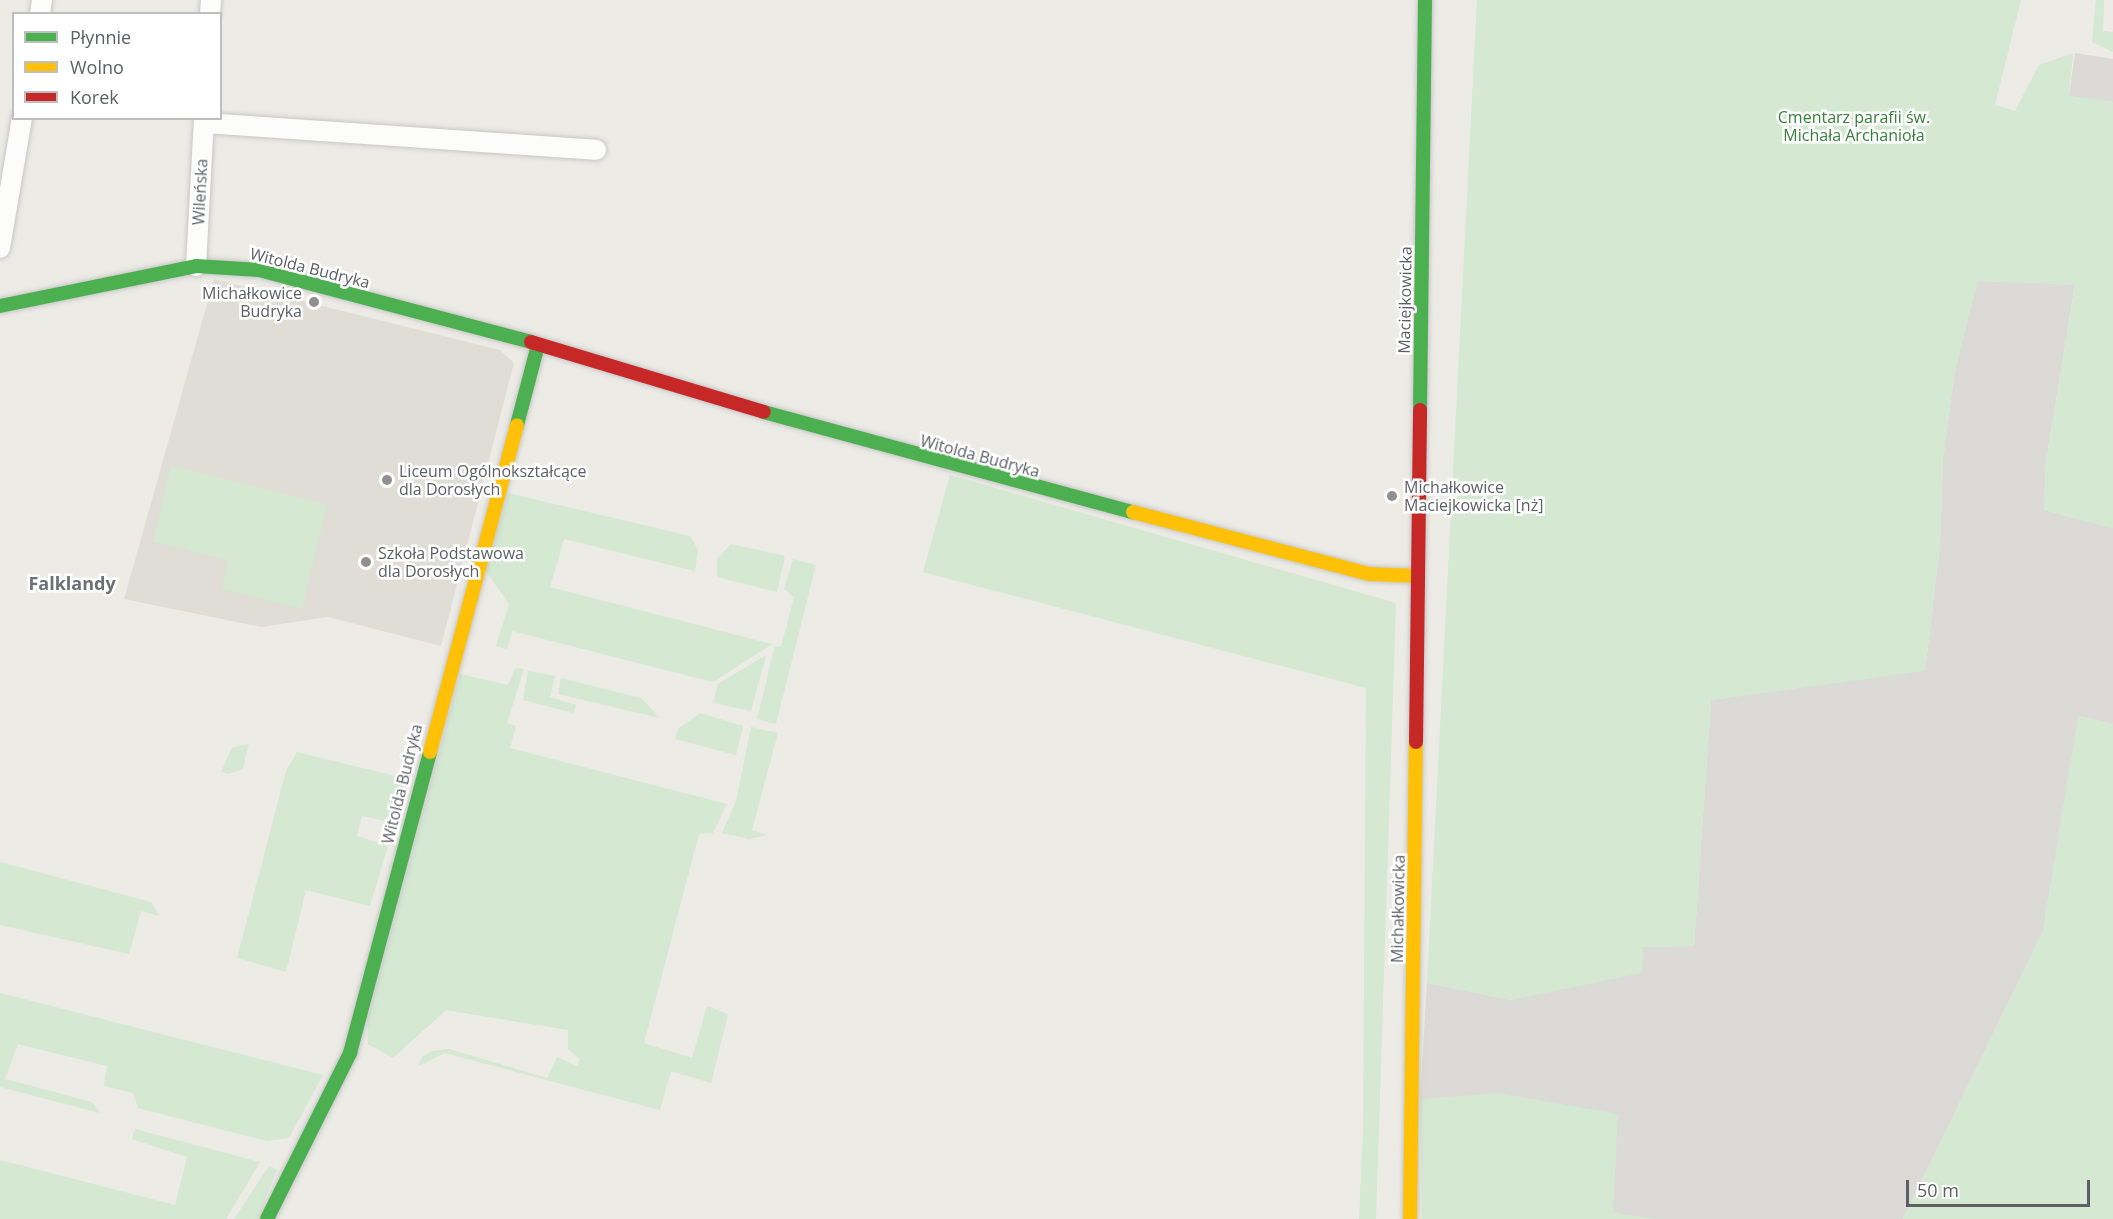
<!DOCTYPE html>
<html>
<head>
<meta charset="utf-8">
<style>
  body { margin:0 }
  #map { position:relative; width:2113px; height:1219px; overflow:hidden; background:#ecebe6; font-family:"Open Sans",sans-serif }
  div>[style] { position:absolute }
  .industrial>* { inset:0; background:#dcdad6 }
  .education>* { inset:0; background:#dfddd6 }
  .green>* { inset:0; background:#d4e8d2 }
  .roads { filter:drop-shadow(0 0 2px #c7c7c7) drop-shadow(0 0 2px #c7c7c7) }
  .street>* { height:20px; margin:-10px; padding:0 10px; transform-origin:10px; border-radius:10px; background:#fcfcfb }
  .fast>* { height:14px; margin:-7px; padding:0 7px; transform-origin:7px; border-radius:7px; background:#4caf50 }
  .slow>* { height:14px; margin:-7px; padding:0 7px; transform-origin:7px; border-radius:7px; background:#ffc107 }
  .jam>* { height:14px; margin:-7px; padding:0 7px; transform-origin:7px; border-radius:7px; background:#c62828 }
  .dots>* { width:16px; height:16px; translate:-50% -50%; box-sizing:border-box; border:3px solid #fff; border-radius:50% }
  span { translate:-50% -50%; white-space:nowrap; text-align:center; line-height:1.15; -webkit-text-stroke:5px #fff; paint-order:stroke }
  .park-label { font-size:16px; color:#36813a }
  .street-label { font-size:16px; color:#5c5f64 }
  .poi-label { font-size:16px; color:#5c5f64 }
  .right { translate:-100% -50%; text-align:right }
  .left { translate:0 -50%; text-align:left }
  .neighbourhood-label { font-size:18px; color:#6d7176; font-weight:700 }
  .legend { position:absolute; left:12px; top:12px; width:210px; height:108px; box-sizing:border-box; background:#fff; border:2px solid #bebfc1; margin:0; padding:8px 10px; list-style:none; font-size:18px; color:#5c5f64 }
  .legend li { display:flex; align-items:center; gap:12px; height:30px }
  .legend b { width:30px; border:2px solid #bebfc1 }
  .scale { position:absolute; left:1906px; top:1180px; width:184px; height:27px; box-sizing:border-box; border:3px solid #5c5f64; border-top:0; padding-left:8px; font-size:18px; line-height:21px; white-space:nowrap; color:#5c5f64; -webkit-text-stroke:4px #fff; paint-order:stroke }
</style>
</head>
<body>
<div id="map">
  <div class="industrial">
    <div style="clip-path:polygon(2075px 53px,2113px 59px,2113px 102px,2069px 96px)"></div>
    <div style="clip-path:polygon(1977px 281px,2075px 284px,2046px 462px,2044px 510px,2113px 528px,2113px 724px,2079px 716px,2043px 931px,1903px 1219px,1653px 1219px,1613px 1213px,1420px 1099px,1427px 983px,1511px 1000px,1643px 947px,1694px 946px,1711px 700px,1925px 670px,1940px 546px,1943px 459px,1954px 376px)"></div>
  </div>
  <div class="education">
    <div style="clip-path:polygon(214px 279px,500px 350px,514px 363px,441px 646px,328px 617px,261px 627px,124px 599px)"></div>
  </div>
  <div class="green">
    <div style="clip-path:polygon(1477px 0,2021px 0,1995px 105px,2015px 111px,2039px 65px,2073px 53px,2069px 96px,2113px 102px,2113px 528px,2044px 510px,2046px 462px,2075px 285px,1978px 281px,1954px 376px,1943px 459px,1940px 546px,1925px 671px,1711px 700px,1694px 946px,1643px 947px,1642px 973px,1511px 1000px,1427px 983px)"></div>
    <div style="clip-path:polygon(2096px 0,2113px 0,2104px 0,2103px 31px,2113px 32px,2113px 52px,2092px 42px)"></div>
    <div style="clip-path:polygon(171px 466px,327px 505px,302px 609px,222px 589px,228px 560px,153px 542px)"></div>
    <div style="clip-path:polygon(950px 475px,1396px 603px,1376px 1219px,1359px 1219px,1363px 1130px,1366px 688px,923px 572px)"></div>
    <div style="clip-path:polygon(508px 493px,690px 536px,698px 550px,695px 571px,564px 539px,550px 587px,772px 644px,713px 682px,512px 631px,507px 649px,496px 646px,509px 604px,485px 570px)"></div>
    <div style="clip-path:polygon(731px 544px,785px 556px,777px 592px,717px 577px,717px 559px)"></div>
    <div style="clip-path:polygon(793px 559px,816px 565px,776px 724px,757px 719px,775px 646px,781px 647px,794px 597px,784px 589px)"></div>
    <div style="clip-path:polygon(766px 655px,751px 711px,713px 703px,718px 684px)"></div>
    <div style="clip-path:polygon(515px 668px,524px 669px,507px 723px,516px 726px,510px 748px,727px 804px,713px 833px,699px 834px,644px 1043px,692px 1058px,707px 1006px,728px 1014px,711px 1083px,671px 1071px,660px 1110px,445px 1053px,418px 1066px,422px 1057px,432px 1051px,449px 1049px,547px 1078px,557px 1057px,577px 1066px,580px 1059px,568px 1049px,568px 1030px,446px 1010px,393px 1058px,368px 1044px,367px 1021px,460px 674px,508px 685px)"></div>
    <div style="clip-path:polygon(528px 671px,555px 676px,550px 697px,576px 705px,574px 713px,523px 700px)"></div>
    <div style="clip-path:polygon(561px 678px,641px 698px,660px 718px,558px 694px)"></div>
    <div style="clip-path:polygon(700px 713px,743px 726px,736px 755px,675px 739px,678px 729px)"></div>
    <div style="clip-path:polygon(2078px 716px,2113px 724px,2113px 1219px,1903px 1219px,2043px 931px)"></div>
    <div style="clip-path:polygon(751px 727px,778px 733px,752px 830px,767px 835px,749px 839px,722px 833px,736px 801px)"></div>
    <div style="clip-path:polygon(249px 743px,243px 769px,229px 774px,221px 772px,232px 748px)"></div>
    <div style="clip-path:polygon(297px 752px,395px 776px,404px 787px,395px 823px,362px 816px,357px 836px,388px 846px,370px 906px,306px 890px,286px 972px,237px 958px,286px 771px)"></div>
    <div style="clip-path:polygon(0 862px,151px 902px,159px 916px,141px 911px,129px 954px,0 925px)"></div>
    <div style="clip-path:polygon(0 993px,323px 1075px,289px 1138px,267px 1141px,138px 1108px,133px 1093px,104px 1086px,107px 1066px,18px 1044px,5px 1079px,92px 1102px,100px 1113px,0 1087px)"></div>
    <div style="clip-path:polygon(1499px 1093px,1618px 1114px,1613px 1213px,1653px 1219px,1422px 1219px,1420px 1099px)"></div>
    <div style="clip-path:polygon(135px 1129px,260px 1162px,226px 1219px,0 1219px,0 1160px,175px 1205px,187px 1157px,132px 1139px)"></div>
    <div style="clip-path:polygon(269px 1166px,277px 1170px,257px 1219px,234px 1219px)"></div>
  </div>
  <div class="roads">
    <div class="street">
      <div style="left:40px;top:14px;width:14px;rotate:-82deg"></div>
      <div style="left:210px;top:14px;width:14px;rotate:-86deg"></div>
      <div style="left:204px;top:123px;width:393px;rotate:3.9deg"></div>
      <div style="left:0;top:248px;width:132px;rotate:-80.4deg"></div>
      <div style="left:196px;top:266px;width:148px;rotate:-86.9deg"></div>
    </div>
    <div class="fast">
      <div style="left:0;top:306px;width:200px;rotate:-11.5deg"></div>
      <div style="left:196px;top:266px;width:63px;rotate:3.6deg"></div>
      <div style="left:259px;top:270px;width:281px;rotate:14.8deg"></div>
      <div style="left:1420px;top:410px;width:410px;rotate:-89.3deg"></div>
      <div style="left:764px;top:412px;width:382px;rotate:15.2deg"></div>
      <div style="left:517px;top:425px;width:83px;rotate:-75.3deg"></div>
      <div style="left:267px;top:1219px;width:186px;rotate:-63.4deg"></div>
      <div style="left:350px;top:1053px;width:311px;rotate:-75.1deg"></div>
    </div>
    <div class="slow">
      <div style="left:1133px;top:512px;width:244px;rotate:14.7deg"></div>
      <div style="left:1369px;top:574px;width:49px;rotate:2.3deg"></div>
      <div style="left:430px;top:752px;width:338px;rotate:-75.1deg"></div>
      <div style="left:1410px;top:1219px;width:477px;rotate:-89.3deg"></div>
    </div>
    <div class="jam">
      <div style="left:531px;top:342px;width:243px;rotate:16.7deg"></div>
      <div style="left:1416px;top:742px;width:332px;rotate:-89.3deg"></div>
    </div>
  </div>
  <div class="dots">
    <div style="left:314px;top:302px;background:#8e9092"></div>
    <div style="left:387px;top:480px;background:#8e9092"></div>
    <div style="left:1392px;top:496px;background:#8e9092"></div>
    <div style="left:366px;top:562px;background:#8e9092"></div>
  </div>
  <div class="park-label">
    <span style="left:1854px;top:126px">Cmentarz parafii św.<br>Michała Archanioła</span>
  </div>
  <div class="street-label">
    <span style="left:200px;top:192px;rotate:-87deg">Wileńska</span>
    <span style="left:310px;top:268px;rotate:14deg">Witolda Budryka</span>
    <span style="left:1405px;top:300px;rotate:-89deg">Maciejkowicka</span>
    <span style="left:980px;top:456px;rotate:15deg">Witolda Budryka</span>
    <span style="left:402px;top:784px;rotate:-76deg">Witolda Budryka</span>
    <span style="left:1398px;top:909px;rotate:-89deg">Michałkowicka</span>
  </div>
  <div class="poi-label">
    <span class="right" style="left:302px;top:302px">Michałkowice<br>Budryka</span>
    <span class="left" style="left:399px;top:480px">Liceum Ogólnokształcące<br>dla Dorosłych</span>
    <span class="left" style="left:1404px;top:496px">Michałkowice<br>Maciejkowicka [nż]</span>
    <span class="left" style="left:378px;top:562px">Szkoła Podstawowa<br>dla Dorosłych</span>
  </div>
  <div class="neighbourhood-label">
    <span style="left:72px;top:583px">Falklandy</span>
  </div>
  <ul class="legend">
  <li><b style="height:8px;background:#4caf50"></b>Płynnie</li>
  <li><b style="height:8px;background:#ffc107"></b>Wolno</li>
  <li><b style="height:8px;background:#c62828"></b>Korek</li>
  </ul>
  <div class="scale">50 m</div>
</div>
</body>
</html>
